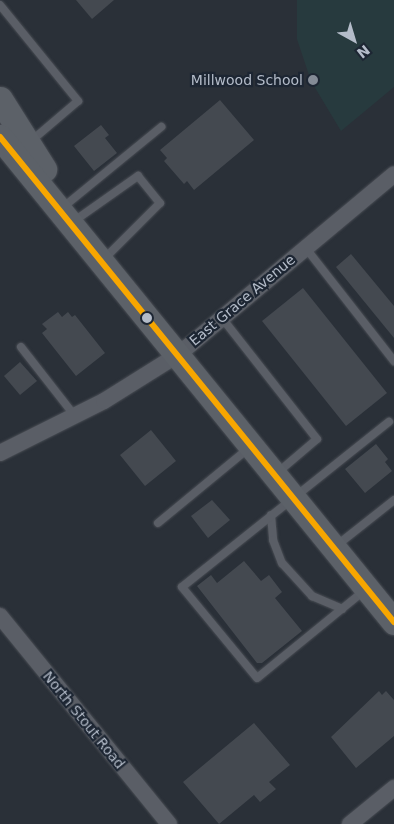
<!DOCTYPE html>
<html>
<head>
<meta charset="utf-8">
<style>
  body { margin:0 }
  #map { position:relative; width:394px; height:824px; overflow:hidden; background:#2a3038; font-family:"DejaVu Sans",sans-serif }
  div>[style] { position:absolute }
  .green>* { inset:0; background:#273a3e }
  .building>* { inset:0; background:#444950 }
  .roads { filter:drop-shadow(0 0 1px #484c53) drop-shadow(0 0 1px #484c53) }
  .service>* { height:8px; margin:-4px; padding:0 4px; transform-origin:4px; border-radius:4px; background:#5a5e66 }
  .minor>* { height:16px; margin:-8px; padding:0 8px; transform-origin:8px; border-radius:8px; background:#5a5e66 }
  .primary>* { height:25px; margin:-12.5px; padding:0 12.5px; transform-origin:12.5px; border-radius:12.5px; background:#5c6168 }
  .bus-1>* { height:6px; margin:-3px; padding:0 3px; transform-origin:3px; border-radius:3px; background:#f7a600 }
  .dots>* { width:14px; height:14px; translate:-50% -50%; box-sizing:border-box; border:2px solid #1d2633; border-radius:50% }
  span { translate:-50% -50%; white-space:nowrap; text-align:center; line-height:1.15; -webkit-text-stroke:4.5px #1d2633; paint-order:stroke }
  .poi-label { font-size:14px; color:#b4bcc9 }
  .right { translate:-100% -50%; text-align:right }
  .street-label { font-size:14px; color:#b4bcc9 }
  .north { position:absolute; left:329px; top:15px; width:50px; height:50px; -webkit-text-stroke:4px #1d2633; paint-order:stroke; rotate:141deg; font-size:14px; font-weight:700; line-height:20px; text-align:center; color:#b4bcc9 }
  .north::after { content:''; display:block; margin:auto; width:18px; height:22px; background:#b4bcc9; clip-path:polygon(50% 0,100% 100%,50% 72%,0 100%) }
</style>
</head>
<body>
<div id="map">
  <div class="green">
    <div style="clip-path:polygon(297px 0,394px 0,394px 87px,341px 131px,311px 81px,297px 39px)"></div>
  </div>
  <div class="building">
    <div style="clip-path:polygon(76px 0,114px 0,92px 19px)"></div>
    <div style="clip-path:polygon(220px 100px,254px 140px,194px 190px,187px 181px,184px 184px,164px 161px,167px 158px,160px 150px)"></div>
    <div style="clip-path:polygon(101px 125px,109px 135px,105px 138px,117px 153px,94px 171px,74px 146px)"></div>
    <div style="clip-path:polygon(351px 254px,394px 306px,394px 338px,336px 267px)"></div>
    <div style="clip-path:polygon(303px 288px,387px 393px,346px 426px,262px 321px)"></div>
    <div style="clip-path:polygon(58px 312px,62px 317px,68px 312px,72px 317px,75px 315px,105px 353px,76px 376px,42px 333px,47px 329px,42px 324px)"></div>
    <div style="clip-path:polygon(20px 362px,37px 381px,20px 395px,4px 376px)"></div>
    <div style="clip-path:polygon(151px 430px,176px 461px,145px 486px,120px 455px)"></div>
    <div style="clip-path:polygon(376px 444px,388px 459px,385px 462px,392px 471px,365px 493px,345px 469px)"></div>
    <div style="clip-path:polygon(212px 500px,230px 520px,208px 538px,191px 516px)"></div>
    <div style="clip-path:polygon(244px 561px,261px 581px,269px 575px,282px 592px,275px 598px,302px 631px,262px 663px,257px 663px,197px 586px,211px 575px,217px 583px)"></div>
    <div style="clip-path:polygon(379px 691px,382px 695px,386px 691px,394px 700px,394px 736px,356px 768px,331px 737px)"></div>
    <div style="clip-path:polygon(254px 723px,290px 765px,269px 782px,276px 789px,260px 802px,254px 795px,219px 824px,183px 782px)"></div>
  </div>
  <div class="roads">
    <div class="service">
      <div style="left:0;top:5px;width:124px;rotate:50.9deg"></div>
      <div style="left:78px;top:101px;width:62px;rotate:139.6deg"></div>
      <div style="left:67px;top:204px;width:122px;rotate:-39.3deg"></div>
      <div style="left:77px;top:219px;width:75px;rotate:-35.2deg"></div>
      <div style="left:138px;top:176px;width:35px;rotate:51deg"></div>
      <div style="left:160px;top:203px;width:79px;rotate:135deg"></div>
      <div style="left:305px;top:247px;width:145px;rotate:52deg"></div>
      <div style="left:222px;top:318px;width:154px;rotate:51.9deg"></div>
      <div style="left:317px;top:439px;width:52px;rotate:139.6deg"></div>
      <div style="left:21px;top:347px;width:88px;rotate:52deg"></div>
      <div style="left:271px;top:515px;width:25px;rotate:85deg"></div>
      <div style="left:273px;top:540px;width:25px;rotate:69deg"></div>
      <div style="left:282px;top:563px;width:45px;rotate:47.7deg"></div>
      <div style="left:312px;top:596px;width:33px;rotate:23deg"></div>
      <div style="left:158px;top:523px;width:118px;rotate:-39.5deg"></div>
      <div style="left:336px;top:546px;width:74px;rotate:-38.4deg"></div>
      <div style="left:365px;top:590px;width:139px;rotate:140.8deg"></div>
      <div style="left:257px;top:678px;width:118px;rotate:-129.5deg"></div>
      <div style="left:182px;top:587px;width:265px;rotate:-38.6deg"></div>
    </div>
    <div class="minor">
      <div style="left:0;top:453px;width:116px;rotate:-26.6deg"></div>
      <div style="left:104px;top:401px;width:89px;rotate:-32.1deg"></div>
      <div style="left:179px;top:354px;width:280px;rotate:-39.9deg"></div>
      <div style="left:0;top:616px;width:268px;rotate:50.9deg"></div>
      <div style="left:350px;top:824px;width:57px;rotate:-39.3deg"></div>
    </div>
    <div class="primary">
      <div style="left:0;top:99px;width:83px;rotate:57.8deg"></div>
      <div style="left:0;top:137px;width:625px;rotate:50.91deg"></div>
    </div>
  </div>
  <div class="bus-1">
    <div style="left:0;top:137px;width:625px;rotate:50.91deg"></div>
  </div>
  <div class="dots">
    <div style="left:313px;top:80px;background:#848b96"></div>
    <div style="left:147px;top:318px;background:#b4bcc9"></div>
  </div>
  <div class="poi-label">
    <span class="right" style="left:303px;top:80px">Millwood School</span>
  </div>
  <div class="street-label">
    <span style="left:242px;top:300px;rotate:-40deg">East Grace Avenue</span>
    <span style="left:84px;top:720px;rotate:51deg">North Stout Road</span>
  </div>
  <div class="north">N</div>
</div>
</body>
</html>
